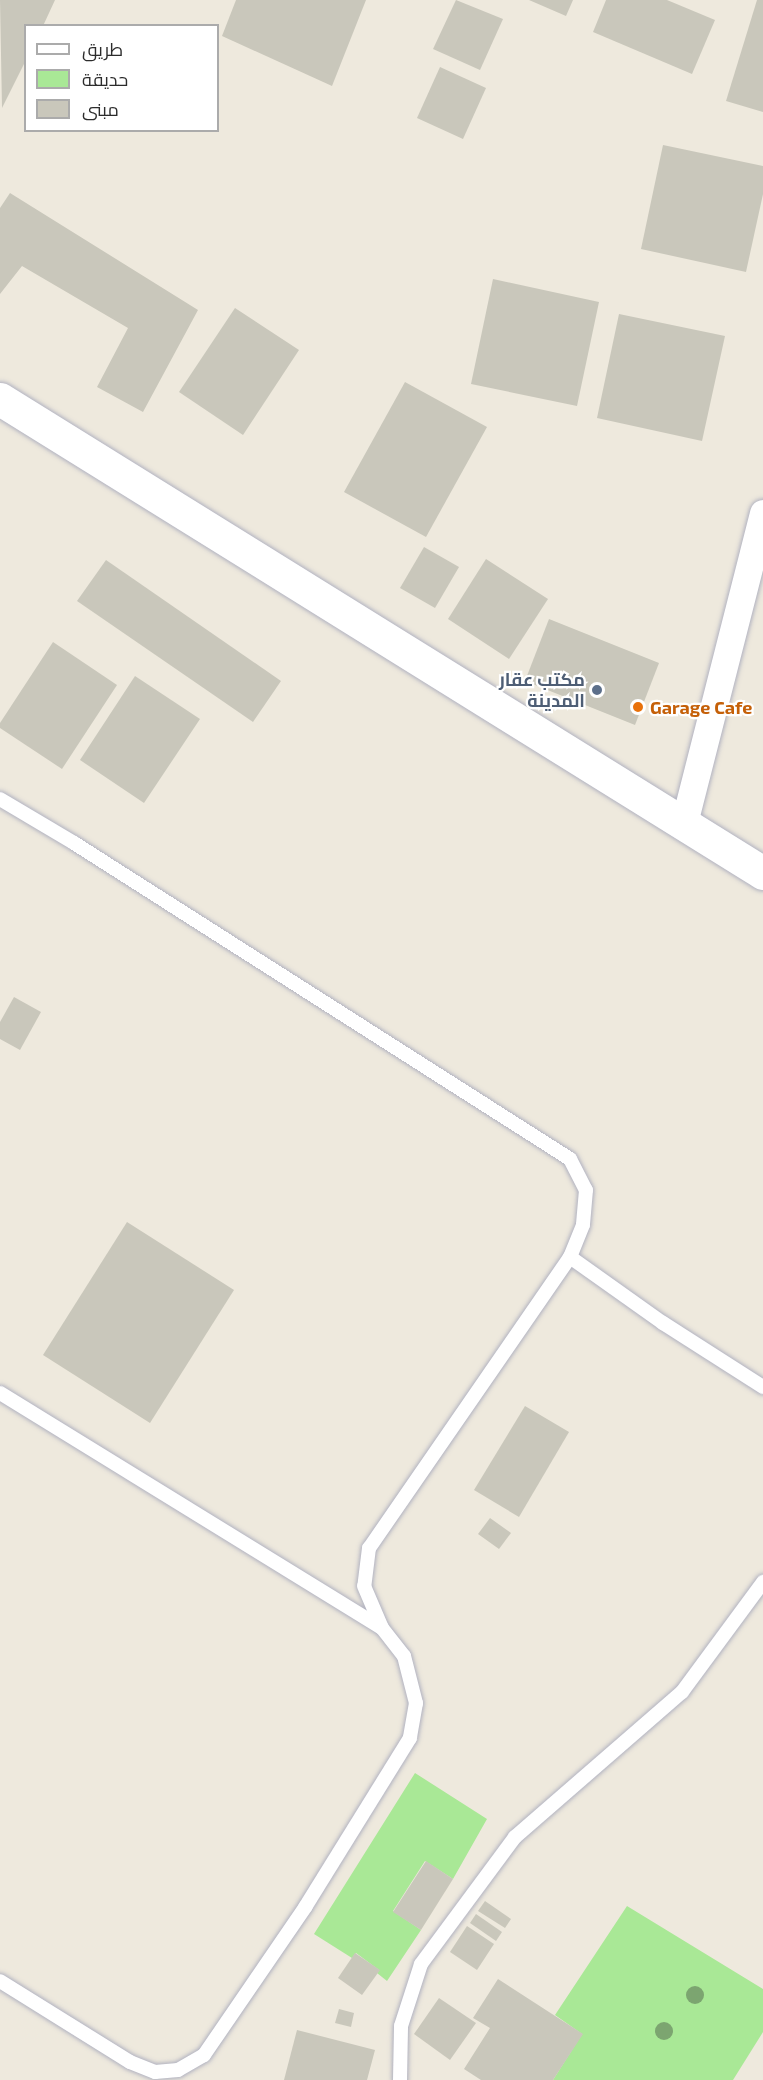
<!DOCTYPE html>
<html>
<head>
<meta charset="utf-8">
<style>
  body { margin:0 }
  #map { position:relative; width:763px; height:2080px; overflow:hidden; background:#eee9dd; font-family:"Exo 2",Cairo,sans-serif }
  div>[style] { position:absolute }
  .green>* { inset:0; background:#a9e896 }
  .building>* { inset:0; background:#c9c7bb }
  .roads { filter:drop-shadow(0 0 2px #b1b2c0) drop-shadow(0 0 2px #b1b2c0) }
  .lane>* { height:14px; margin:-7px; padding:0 7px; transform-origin:7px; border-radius:7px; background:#fff }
  .street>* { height:27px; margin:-13.5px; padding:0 13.5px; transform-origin:13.5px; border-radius:13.5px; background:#fff }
  .secondary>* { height:33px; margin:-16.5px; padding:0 16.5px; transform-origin:16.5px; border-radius:16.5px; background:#fff }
  .trees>* { width:18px; height:18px; margin:-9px; border-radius:50%; background:#7ca570 }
  .dots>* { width:16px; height:16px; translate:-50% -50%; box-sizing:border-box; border:3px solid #fff; border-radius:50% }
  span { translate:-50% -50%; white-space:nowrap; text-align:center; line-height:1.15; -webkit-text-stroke:4.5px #fff; paint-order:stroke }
  .service-label { font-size:18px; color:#4e5e75; font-weight:700 }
  .right { translate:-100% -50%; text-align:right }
  .food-label { font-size:18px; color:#c56008; font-weight:700 }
  .left { translate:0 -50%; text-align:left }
  .legend { position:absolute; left:24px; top:24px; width:195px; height:108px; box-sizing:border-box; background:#fff; border:2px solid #ababab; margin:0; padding:8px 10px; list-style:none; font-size:18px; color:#2c2c2c }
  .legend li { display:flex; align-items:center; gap:12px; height:30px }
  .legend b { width:30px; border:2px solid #ababab }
</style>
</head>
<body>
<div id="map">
  <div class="green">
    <div style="clip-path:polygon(415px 1773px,487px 1819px,453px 1879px,425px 1861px,393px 1911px,421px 1930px,387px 1981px,377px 1973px,379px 1970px,356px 1953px,352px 1958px,314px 1934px)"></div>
    <div style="clip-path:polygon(627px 1906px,763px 1989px,763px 2032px,733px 2080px,553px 2080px,582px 2034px,555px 2015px)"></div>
  </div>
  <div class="building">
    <div style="clip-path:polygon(0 0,55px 0,43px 26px,26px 26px,26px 60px,2px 108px)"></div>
    <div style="clip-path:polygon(236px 0,366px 0,332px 86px,222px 36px)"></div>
    <div style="clip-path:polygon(456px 0,503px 19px,480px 70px,433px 49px)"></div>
    <div style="clip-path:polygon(529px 0,573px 0,566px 16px)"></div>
    <div style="clip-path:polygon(606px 0,667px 0,715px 20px,692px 74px,593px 32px)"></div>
    <div style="clip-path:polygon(757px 0,763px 0,763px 112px,726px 101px)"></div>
    <div style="clip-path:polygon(440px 67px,486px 88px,463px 139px,417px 118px)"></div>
    <div style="clip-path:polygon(663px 145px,763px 166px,763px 194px,746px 272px,641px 249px)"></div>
    <div style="clip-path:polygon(10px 193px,198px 310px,143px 412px,97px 387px,128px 328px,22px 266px,0 294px,0 208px)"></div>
    <div style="clip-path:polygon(493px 279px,599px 302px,577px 406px,471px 384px)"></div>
    <div style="clip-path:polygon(235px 308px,299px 350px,243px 435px,179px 392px)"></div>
    <div style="clip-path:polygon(619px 314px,725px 336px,702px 441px,597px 418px)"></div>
    <div style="clip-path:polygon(405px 382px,487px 427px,426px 537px,344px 492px)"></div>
    <div style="clip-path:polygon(424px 547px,459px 567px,435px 608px,400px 588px)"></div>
    <div style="clip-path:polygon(486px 559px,548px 599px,509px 659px,448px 619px)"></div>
    <div style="clip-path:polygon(106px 560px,281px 681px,253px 722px,77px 601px)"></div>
    <div style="clip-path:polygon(549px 619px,659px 663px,635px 725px,525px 681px)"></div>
    <div style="clip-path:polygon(53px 642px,117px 685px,62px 769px,0 728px,0 723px)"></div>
    <div style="clip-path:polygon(135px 676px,200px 719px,144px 803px,80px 760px)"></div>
    <div style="clip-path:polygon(14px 997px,41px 1012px,20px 1050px,0 1039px,0 1022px)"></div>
    <div style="clip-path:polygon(127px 1222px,234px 1290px,150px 1423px,43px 1355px)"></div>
    <div style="clip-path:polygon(525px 1406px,569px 1432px,519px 1517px,474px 1490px)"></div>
    <div style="clip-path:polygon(490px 1518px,511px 1533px,499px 1549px,478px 1534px)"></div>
    <div style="clip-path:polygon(426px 1861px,453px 1879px,421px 1930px,393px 1912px)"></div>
    <div style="clip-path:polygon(485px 1901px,511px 1919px,505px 1928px,478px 1911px)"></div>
    <div style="clip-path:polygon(476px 1914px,502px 1932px,496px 1941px,470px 1923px)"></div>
    <div style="clip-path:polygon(467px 1926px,494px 1944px,477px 1970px,450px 1952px)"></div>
    <div style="clip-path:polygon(355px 1953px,380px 1970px,362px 1995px,338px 1978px)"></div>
    <div style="clip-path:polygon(498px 1979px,583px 2034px,553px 2080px,481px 2080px,464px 2069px,490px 2028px,473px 2018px)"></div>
    <div style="clip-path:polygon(439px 1998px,476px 2023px,450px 2060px,414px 2034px)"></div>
    <div style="clip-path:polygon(339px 2009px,354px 2013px,351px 2027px,335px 2023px)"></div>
    <div style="clip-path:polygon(297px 2030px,375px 2050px,367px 2080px,284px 2080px)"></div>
  </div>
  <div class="roads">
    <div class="lane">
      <div style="left:0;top:799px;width:86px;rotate:30.7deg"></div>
      <div style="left:74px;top:843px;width:588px;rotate:32.5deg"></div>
      <div style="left:570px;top:1159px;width:35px;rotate:63deg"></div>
      <div style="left:586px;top:1190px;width:35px;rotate:95deg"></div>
      <div style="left:583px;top:1225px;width:35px;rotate:112deg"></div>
      <div style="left:570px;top:1257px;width:354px;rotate:124.6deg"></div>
      <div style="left:369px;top:1548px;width:38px;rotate:97deg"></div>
      <div style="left:364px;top:1586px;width:46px;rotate:66.8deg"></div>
      <div style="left:382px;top:1628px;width:36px;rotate:52deg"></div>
      <div style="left:404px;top:1656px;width:49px;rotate:75.7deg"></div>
      <div style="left:416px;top:1703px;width:36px;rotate:100deg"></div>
      <div style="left:410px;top:1738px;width:198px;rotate:121.8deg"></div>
      <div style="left:306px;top:1906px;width:181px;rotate:124.4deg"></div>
      <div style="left:204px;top:2055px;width:30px;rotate:150deg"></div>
      <div style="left:178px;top:2070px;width:23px;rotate:175deg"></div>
      <div style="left:155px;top:2072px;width:27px;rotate:-158deg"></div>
      <div style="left:130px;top:2062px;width:153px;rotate:-148.1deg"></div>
      <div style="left:570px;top:1257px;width:114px;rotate:35.4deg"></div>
      <div style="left:663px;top:1323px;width:119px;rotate:32.6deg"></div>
      <div style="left:0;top:1393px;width:448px;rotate:31.6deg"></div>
      <div style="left:400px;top:2080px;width:54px;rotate:-88.9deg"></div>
      <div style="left:401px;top:2026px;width:65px;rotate:-72.1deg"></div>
      <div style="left:421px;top:1964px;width:158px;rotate:-53.5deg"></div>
      <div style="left:515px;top:1837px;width:221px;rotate:-41deg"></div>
      <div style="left:682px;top:1692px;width:137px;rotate:-53.6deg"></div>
    </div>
    <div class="street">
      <div style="left:684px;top:823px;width:320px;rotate:-75.7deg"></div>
    </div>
    <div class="secondary">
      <div style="left:0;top:399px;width:898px;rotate:31.85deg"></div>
    </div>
  </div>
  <div class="trees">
    <div style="left:695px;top:1995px"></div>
    <div style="left:664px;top:2031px"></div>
  </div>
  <div class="dots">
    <div style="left:597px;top:690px;background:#5c6f8a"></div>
    <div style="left:638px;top:707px;background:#e8710a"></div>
  </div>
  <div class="service-label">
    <span class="right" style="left:585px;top:690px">مكتب عقار<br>المدينة</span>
  </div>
  <div class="food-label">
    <span class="left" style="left:650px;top:707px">Garage Cafe</span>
  </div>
  <ul class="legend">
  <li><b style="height:8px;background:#fff"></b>طريق</li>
  <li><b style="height:16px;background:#a9e896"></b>حديقة</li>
  <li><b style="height:16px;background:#c9c7bb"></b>مبنى</li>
  </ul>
</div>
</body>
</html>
